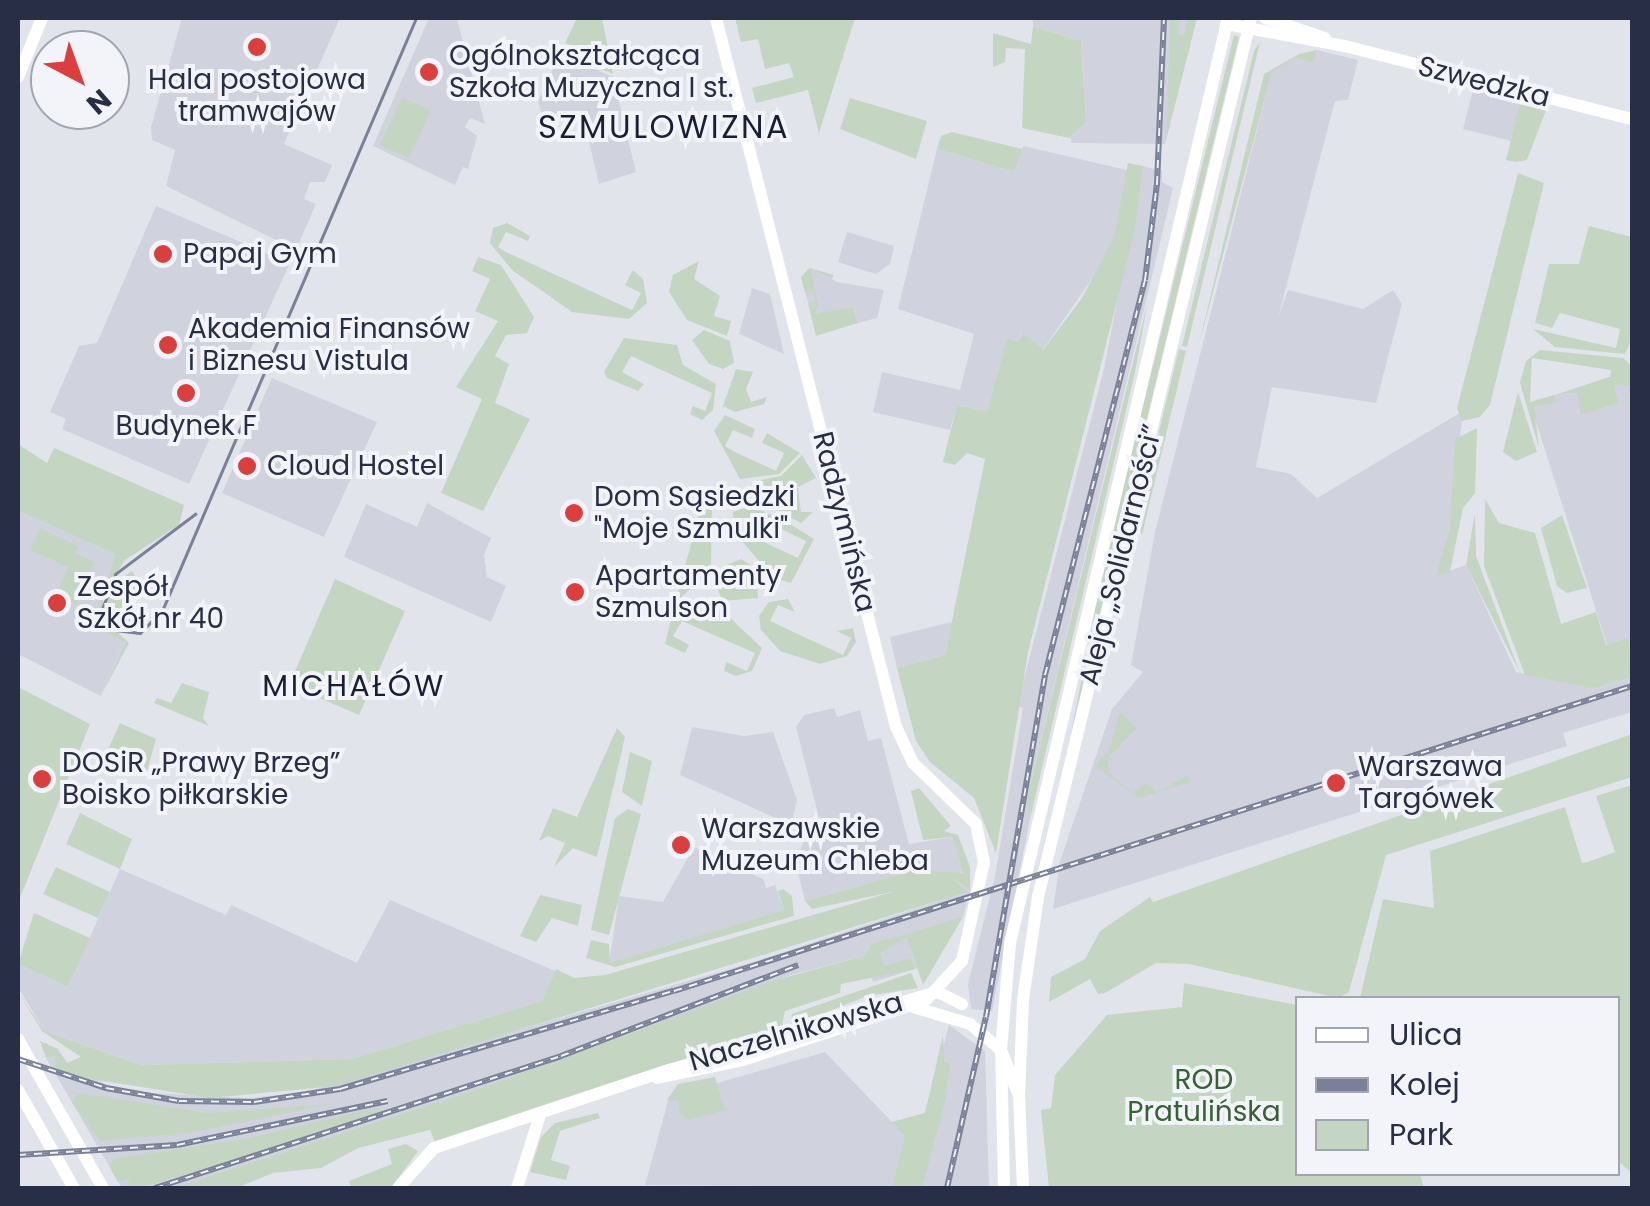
<!DOCTYPE html>
<html>
<head>
<meta charset="utf-8">
<style>
  body { margin:0 }
  #map { position:relative; width:1650px; height:1206px; overflow:hidden; background:#e2e4ec; font-family:Poppins,sans-serif }
  div>[style] { position:absolute }
  .built>* { inset:0; background:#d0d3de }
  .green>* { inset:0; background:#c4d6c2 }
  .secondary>* { height:12px; margin:-6px; padding:0 6px; transform-origin:6px; border-radius:6px; background:#fff }
  .tram>* { height:2.5px; margin:-1.25px; padding:0 1.25px; transform-origin:1.25px; border-radius:1.25px; background:#7a8097 }
  .rail>* { height:6px; margin-top:-3px; transform-origin:0; background:repeating-linear-gradient(90deg,#f2f4f9 0 8px,#7a8097 0 16px); box-sizing:border-box; border-block:2px solid #7a8097 }
  .dots>* { width:28px; height:28px; translate:-50% -50%; box-sizing:border-box; border:5px solid #f2f4f9; border-radius:50% }
  span { translate:-50% -50%; white-space:nowrap; text-align:center; line-height:1.15; -webkit-text-stroke:8px #f2f4f9; paint-order:stroke }
  .poi-label { font-size:28px; color:#282e45 }
  .left { translate:0 -50%; text-align:left }
  .street-label { font-size:28px; color:#282e45 }
  .park-label { font-size:28px; color:#366234 }
  .neighbourhood-label { font-size:30px; color:#1a1f36; letter-spacing:2.5px }
  .quarter-label { font-size:32px; color:#1a1f36; letter-spacing:2.5px }
  .frame { position:absolute; inset:0; border:20px solid #282e45; pointer-events:none }
  .legend { position:absolute; left:1295px; top:996px; width:325px; height:180px; box-sizing:border-box; background:#f2f4f9; border:2px solid #a1a5b1; margin:0; padding:12px 18px; list-style:none; font-size:30px; color:#282e45 }
  .legend li { display:flex; align-items:center; gap:20px; height:50px }
  .legend b { width:50px; border:2px solid #a1a5b1 }
  .north { position:absolute; left:30px; top:30px; width:100px; height:100px; box-sizing:border-box; background:#f2f4f9; border:2px solid #a1a5b1; border-radius:50%; rotate:139deg; font-size:28px; font-weight:700; line-height:40px; text-align:center; color:#282e45 }
  .north::after { content:''; display:block; margin:auto; width:35px; height:45px; background:#da3e3d; clip-path:polygon(50% 0,100% 100%,50% 72%,0 100%) }
</style>
</head>
<body>
<div id="map">
  <div class="built">
    <div style="clip-path:polygon(182px 18px,340px 18px,284px 144px,332px 165px,325px 182px,310px 182px,304px 199px,316px 204px,299px 243px,288px 246px,166px 186px,175px 150px,152px 140px,151px 127px)"></div>
    <div style="clip-path:polygon(429px 18px,457px 19px,485px 124px,470px 118px,465px 127px,477px 136px,468px 169px,463px 167px,455px 185px,373px 146px)"></div>
    <div style="clip-path:polygon(1033px 18px,1197px 18px,1165px 144px,1072px 143px,1070px 136px,1086px 122px,1081px 41px,1033px 26px)"></div>
    <div style="clip-path:polygon(1317px 50px,1358px 60px,1348px 100px,1335px 101px,1278px 318px,1288px 290px,1363px 309px,1393px 290px,1402px 304px,1376px 403px,1272px 387px,1256px 467px,1291px 474px,1317px 498px,1463px 411px,1450px 528px,1438px 575px,1466px 565px,1516px 672px,1595px 688px,1632px 677px,1632px 712px,1563px 733px,1567px 746px,1053px 909px,1060px 861px,1112px 709px,1143px 672px,1131px 665px,1155px 532px,1272px 71px,1295px 58px,1314px 63px)"></div>
    <div style="clip-path:polygon(560px 54px,613px 77px,636px 172px,599px 184px,583px 116px,545px 126px,538px 101px)"></div>
    <div style="clip-path:polygon(1473px 90px,1520px 102px,1511px 141px,1463px 129px)"></div>
    <div style="clip-path:polygon(1023px 146px,1127px 170px,1115px 237px,1102px 264px,1042px 351px,1022px 334px,1018px 342px,1007px 340px,987px 411px,957px 405px,950px 430px,873px 412px,882px 372px,960px 390px,974px 334px,898px 309px,937px 149px,1015px 172px)"></div>
    <div style="clip-path:polygon(1143px 166px,1162px 171px,1162px 182px,1173px 188px,1026px 803px,1031px 814px,992px 1011px,971px 1009px,968px 984px,995px 876px,1023px 708px,1017px 706px,1104px 369px)"></div>
    <div style="clip-path:polygon(156px 206px,290px 263px,189px 484px,62px 429px,66px 419px,50px 412px,79px 346px,97px 343px)"></div>
    <div style="clip-path:polygon(847px 232px,894px 246px,890px 264px,876px 274px,838px 262px)"></div>
    <div style="clip-path:polygon(810px 268px,837px 282px,884px 290px,877px 318px,858px 323px,853px 307px,812px 318px,801px 277px)"></div>
    <div style="clip-path:polygon(752px 288px,770px 294px,784px 354px,739px 334px)"></div>
    <div style="clip-path:polygon(1624px 372px,1632px 374px,1632px 658px,1613px 664px,1530px 403px)"></div>
    <div style="clip-path:polygon(272px 378px,377px 422px,324px 537px,222px 493px)"></div>
    <div style="clip-path:polygon(427px 503px,491px 538px,484px 555px,487px 577px,506px 586px,491px 622px,344px 557px,366px 504px,417px 527px)"></div>
    <div style="clip-path:polygon(18px 511px,115px 554px,96px 615px,109px 634px,125px 641px,101px 696px,18px 654px)"></div>
    <div style="clip-path:polygon(952px 622px,945px 655px,897px 668px,890px 637px)"></div>
    <div style="clip-path:polygon(834px 708px,837px 717px,860px 710px,868px 741px,881px 738px,909px 844px,953px 837px,967px 871px,950px 876px,916px 870px,805px 901px,795px 861px,809px 830px,821px 826px,796px 727px,804px 715px)"></div>
    <div style="clip-path:polygon(692px 727px,744px 736px,773px 732px,797px 800px,791px 825px,680px 775px)"></div>
    <div style="clip-path:polygon(694px 847px,763px 879px,766px 888px,775px 885px,784px 910px,609px 964px,619px 896px,663px 902px)"></div>
    <div style="clip-path:polygon(120px 869px,226px 915px,231px 905px,357px 963px,390px 900px,555px 971px,542px 1001px,351px 1059px,142px 1065px,44px 1031px,18px 987px,18px 964px,68px 987px)"></div>
    <div style="clip-path:polygon(952px 878px,970px 891px,963px 917px,908px 936px,918px 968px,873px 982px,864px 956px,791px 975px,478px 1089px,172px 1188px,122px 1188px,46px 1058px,55px 1056px,107px 1085px,150px 1093px,247px 1098px,302px 1093px,757px 961px,966px 892px)"></div>
    <div style="clip-path:polygon(949px 1025px,985px 1051px,989px 1188px,645px 1185px,669px 1097px,825px 1052px,892px 1122px,925px 1113px)"></div>
  </div>
  <div class="green">
    <div style="clip-path:polygon(577px 18px,602px 18px,613px 74px,561px 51px,573px 47px,565px 43px)"></div>
    <div style="clip-path:polygon(735px 18px,855px 18px,819px 133px,808px 90px,756px 103px,752px 88px,794px 77px,789px 63px,765px 69px,758px 39px,741px 42px)"></div>
    <div style="clip-path:polygon(1170px 18px,1180px 21px,1178px 34px,1184px 36px,1188px 18px,1197px 18px,1166px 140px)"></div>
    <div style="clip-path:polygon(1033px 26px,1081px 41px,1086px 122px,1069px 138px,1022px 128px,1025px 49px,1006px 48px,1005px 62px,993px 67px,993px 33px,1031px 44px)"></div>
    <div style="clip-path:polygon(1234px 35px,1239px 37px,1070px 738px,1103px 570px)"></div>
    <div style="clip-path:polygon(1260px 42px,1187px 347px,1182px 346px,1254px 51px)"></div>
    <div style="clip-path:polygon(1317px 50px,1314px 63px,1295px 58px,1272px 72px,1198px 348px,1264px 74px,1299px 54px)"></div>
    <div style="clip-path:polygon(402px 97px,431px 110px,409px 158px,380px 145px)"></div>
    <div style="clip-path:polygon(850px 98px,927px 121px,916px 159px,840px 129px)"></div>
    <div style="clip-path:polygon(1520px 102px,1546px 110px,1527px 160px,1515px 162px,1506px 160px)"></div>
    <div style="clip-path:polygon(952px 132px,1022px 149px,1015px 172px,937px 149px,941px 136px)"></div>
    <div style="clip-path:polygon(1128px 163px,1143px 166px,1135px 230px,1028px 652px,996px 853px,974px 798px,930px 762px,916px 741px,897px 668px,945px 655px,985px 459px,967px 453px,955px 465px,943px 462px,957px 405px,987px 411px,1007px 339px,1018px 342px,1023px 333px,1043px 350px,1082px 298px,1114px 237px)"></div>
    <div style="clip-path:polygon(1518px 173px,1544px 183px,1490px 405px,1480px 417px,1462px 421px,1457px 408px)"></div>
    <div style="clip-path:polygon(507px 223px,530px 236px,528px 241px,506px 232px,498px 247px,506px 252px,632px 310px,641px 293px,625px 285px,633px 270px,643px 279px,647px 303px,629px 319px,572px 312px,512px 270px,490px 243px,493px 228px)"></div>
    <div style="clip-path:polygon(1589px 226px,1632px 237px,1632px 339px,1625px 354px,1555px 347px,1533px 329px,1616px 348px,1620px 329px,1560px 313px,1552px 328px,1535px 323px,1549px 264px,1579px 264px)"></div>
    <div style="clip-path:polygon(478px 257px,501px 265px,534px 317px,527px 333px,506px 335px,495px 356px,509px 364px,495px 403px,530px 419px,483px 511px,441px 493px,482px 399px,456px 387px,498px 321px,475px 311px,490px 279px,472px 271px)"></div>
    <div style="clip-path:polygon(699px 261px,694px 279px,720px 296px,714px 316px,731px 321px,727px 336px,687px 320px,669px 292px,673px 275px)"></div>
    <div style="clip-path:polygon(810px 268px,834px 275px,832px 279px,811px 269px,818px 307px,814px 314px,853px 307px,858px 323px,816px 336px,808px 303px,815px 301px,813px 291px,805px 292px,801px 277px)"></div>
    <div style="clip-path:polygon(1148px 300px,1135px 372px,1031px 815px,1026px 803px)"></div>
    <div style="clip-path:polygon(704px 330px,730px 341px,734px 363px,723px 369px,709px 364px,692px 340px)"></div>
    <div style="clip-path:polygon(624px 338px,677px 345px,683px 365px,716px 384px,713px 410px,702px 420px,690px 414px,693px 406px,705px 411px,712px 393px,631px 356px,622px 372px,644px 384px,638px 391px,607px 378px,604px 372px)"></div>
    <div style="clip-path:polygon(1179px 349px,1186px 351px,1142px 535px,1137px 522px)"></div>
    <div style="clip-path:polygon(1540px 350px,1623px 358px,1632px 366px,1632px 386px,1614px 385px,1618px 403px,1581px 415px,1577px 393px,1562px 393px,1610px 377px,1611px 370px,1532px 358px,1530px 402px,1554px 395px,1558px 402px,1534px 406px,1539px 448px,1520px 383px,1526px 361px)"></div>
    <div style="clip-path:polygon(736px 369px,753px 372px,746px 389px,751px 402px,767px 397px,764px 404px,735px 412px,723px 406px)"></div>
    <div style="clip-path:polygon(1518px 392px,1537px 452px,1516px 461px,1503px 452px)"></div>
    <div style="clip-path:polygon(725px 415px,755px 429px,752px 438px,733px 430px,725px 446px,733px 451px,776px 471px,784px 453px,762px 443px,767px 433px,800px 453px,779px 474px,740px 479px,714px 431px)"></div>
    <div style="clip-path:polygon(1477px 428px,1475px 493px,1463px 508px,1450px 572px,1436px 576px,1450px 528px,1455px 439px)"></div>
    <div style="clip-path:polygon(18px 444px,47px 463px,54px 448px,184px 505px,179px 525px,125px 560px,103px 594px,103px 619px,129px 643px,103px 692px,125px 642px,109px 634px,96px 615px,115px 554px,18px 511px)"></div>
    <div style="clip-path:polygon(802px 455px,816px 478px,798px 487px,801px 512px,813px 512px,801px 523px,780px 512px,761px 480px,781px 476px)"></div>
    <div style="clip-path:polygon(1485px 499px,1499px 523px,1535px 533px,1561px 624px,1596px 612px,1606px 645px,1628px 638px,1632px 677px,1595px 688px,1525px 675px,1484px 566px)"></div>
    <div style="clip-path:polygon(712px 500px,711px 570px,675px 603px,702px 503px)"></div>
    <div style="clip-path:polygon(750px 506px,779px 518px,777px 527px,755px 518px,747px 533px,755px 538px,798px 558px,806px 541px,781px 529px,785px 521px,814px 539px,791px 583px,774px 578px,733px 531px,733px 512px)"></div>
    <div style="clip-path:polygon(1475px 513px,1476px 556px,1520px 673px,1466px 565px)"></div>
    <div style="clip-path:polygon(1562px 515px,1587px 588px,1567px 593px,1557px 586px,1541px 528px)"></div>
    <div style="clip-path:polygon(40px 528px,78px 546px,75px 553px,95px 562px,76px 604px,55px 595px,68px 567px,30px 550px)"></div>
    <div style="clip-path:polygon(741px 559px,757px 569px,758px 598px,722px 601px,715px 579px,718px 575px,721px 586px,739px 582px,736px 573px,722px 577px,720px 568px)"></div>
    <div style="clip-path:polygon(132px 571px,139px 583px,125px 619px,142px 619px,126px 632px,110px 622px,105px 605px,114px 583px)"></div>
    <div style="clip-path:polygon(335px 579px,405px 611px,359px 715px,289px 685px)"></div>
    <div style="clip-path:polygon(788px 599px,795px 612px,778px 605px,770px 621px,843px 655px,851px 638px,837px 631px,853px 628px,856px 642px,847px 656px,820px 664px,780px 651px,761px 630px,759px 616px,769px 602px)"></div>
    <div style="clip-path:polygon(684px 607px,726px 614px,762px 648px,752px 671px,736px 676px,724px 671px,726px 662px,747px 671px,755px 653px,682px 621px,673px 636px,689px 645px,685px 653px,665px 644px,673px 611px)"></div>
    <div style="clip-path:polygon(182px 683px,209px 692px,203px 718px,209px 726px,154px 703px,157px 698px,171px 703px)"></div>
    <div style="clip-path:polygon(18px 687px,90px 724px,18px 903px)"></div>
    <div style="clip-path:polygon(1120px 711px,1136px 729px,1108px 758px,1109px 773px,1132px 793px,1146px 783px,1157px 792px,1187px 776px,1191px 782px,1138px 798px,1095px 766px,1109px 751px)"></div>
    <div style="clip-path:polygon(120px 723px,156px 739px,146px 775px,105px 756px)"></div>
    <div style="clip-path:polygon(617px 728px,625px 737px,597px 857px,573px 848px,554px 867px,565px 843px,548px 836px,539px 841px,553px 808px,577px 817px)"></div>
    <div style="clip-path:polygon(1632px 734px,1632px 777px,1386px 855px,1349px 992px,1338px 998px,1189px 964px,1156px 963px,1105px 993px,1098px 994px,1090px 979px,1049px 1002px,1051px 977px,1085px 959px,1100px 931px,1150px 897px,1153px 902px)"></div>
    <div style="clip-path:polygon(630px 752px,652px 761px,642px 806px,622px 792px)"></div>
    <div style="clip-path:polygon(1632px 785px,1632px 1173px,1618px 1161px,1618px 998px,1360px 998px,1383px 899px,1434px 908px,1430px 851px,1565px 807px,1582px 863px,1588px 862px,1615px 852px,1596px 796px)"></div>
    <div style="clip-path:polygon(919px 788px,951px 826px,944px 831px,958px 835px,970px 867px,970px 891px,953px 878px,967px 892px,337px 1086px,210px 1098px,78px 1077px,56px 1068px,55px 1056px,46px 1058px,40px 1041px,58px 1049px,67px 1063px,81px 1057px,42px 1031px,18px 992px,44px 1031px,142px 1065px,351px 1059px,542px 1001px,556px 969px,574px 978px,605px 975px,896px 891px,812px 909px,805px 901px,916px 870px,963px 873px,953px 837px,923px 840px,911px 791px)"></div>
    <div style="clip-path:polygon(628px 809px,641px 814px,609px 935px,591px 930px,615px 818px)"></div>
    <div style="clip-path:polygon(80px 813px,132px 839px,120px 869px,66px 844px)"></div>
    <div style="clip-path:polygon(56px 867px,110px 892px,98px 918px,43px 894px)"></div>
    <div style="clip-path:polygon(783px 889px,792px 896px,794px 916px,615px 967px,586px 958px,591px 940px,609px 944px,610px 963px,784px 910px,778px 891px)"></div>
    <div style="clip-path:polygon(540px 895px,582px 905px,578px 926px,552px 918px,536px 942px,520px 936px)"></div>
    <div style="clip-path:polygon(34px 913px,90px 938px,68px 987px,18px 964px)"></div>
    <div style="clip-path:polygon(963px 917px,923px 985px,907px 937px,880px 953px,884px 966px,911px 958px,915px 969px,841px 984px,840px 993px,785px 1011px,781px 1031px,435px 1142px,430px 1130px,358px 1148px,321px 1168px,273px 1173px,236px 1188px,172px 1188px,478px 1089px,772px 981px,864px 956px,872px 944px)"></div>
    <div style="clip-path:polygon(911px 973px,918px 988px,867px 996px,790px 1027px,792px 1014px)"></div>
    <div style="clip-path:polygon(1184px 983px,1297px 1005px,1298px 1174px,1420px 1174px,1424px 1188px,1049px 1188px,1041px 1110px,1051px 1108px,1055px 1075px,1107px 1015px,1182px 1007px)"></div>
    <div style="clip-path:polygon(943px 1035px,944px 1062px,950px 1063px,946px 1098px,922px 1188px,892px 1188px,905px 1136px,892px 1122px,925px 1113px)"></div>
    <div style="clip-path:polygon(715px 1077px,725px 1110px,689px 1120px,679px 1113px,679px 1101px,667px 1100px,678px 1084px)"></div>
    <div style="clip-path:polygon(67px 1091px,207px 1113px,331px 1104px,189px 1133px,100px 1141px,72px 1103px,77px 1095px)"></div>
    <div style="clip-path:polygon(379px 1107px,381px 1113px,286px 1145px,138px 1188px,130px 1188px,128px 1179px,118px 1182px,110px 1168px,113px 1159px,244px 1139px)"></div>
    <div style="clip-path:polygon(598px 1113px,600px 1118px,560px 1131px,551px 1160px,570px 1166px,566px 1180px,530px 1172px,541px 1137px,555px 1123px)"></div>
    <div style="clip-path:polygon(406px 1144px,418px 1151px,391px 1188px,351px 1188px,349px 1181px,392px 1164px,388px 1149px)"></div>
  </div>
  <div class="secondary">
    <div style="left:1265px;top:18px;width:63px;rotate:18.4deg"></div>
    <div style="left:1226px;top:24px;width:121px;rotate:10.5deg"></div>
    <div style="left:1345px;top:46px;width:296px;rotate:14.3deg"></div>
    <div style="left:18px;top:77px;width:64px;rotate:-67.9deg"></div>
    <div style="left:913px;top:1007px;width:59px;rotate:16.6deg"></div>
    <div style="left:970px;top:1024px;width:40px;rotate:40deg"></div>
    <div style="left:1001px;top:1050px;width:49px;rotate:68.6deg"></div>
    <div style="left:1019px;top:1096px;width:92px;rotate:87.5deg"></div>
    <div style="left:18px;top:1039px;width:172px;rotate:60.3deg"></div>
    <div style="left:657px;top:1078px;width:88px;rotate:-11.8deg"></div>
    <div style="left:743px;top:1060px;width:193px;rotate:-18.2deg"></div>
    <div style="left:926px;top:1000px;width:53px;rotate:-47.3deg"></div>
    <div style="left:962px;top:961px;width:101px;rotate:-77.5deg"></div>
    <div style="left:984px;top:862px;width:39px;rotate:-102deg"></div>
    <div style="left:976px;top:824px;width:88px;rotate:-135.9deg"></div>
    <div style="left:913px;top:763px;width:40px;rotate:-115deg"></div>
    <div style="left:896px;top:727px;width:731px;rotate:-104.25deg"></div>
    <div style="left:18px;top:1090px;width:113px;rotate:60.3deg"></div>
    <div style="left:1019px;top:1096px;width:97px;rotate:-87.6deg"></div>
    <div style="left:1023px;top:999px;width:103px;rotate:-81.6deg"></div>
    <div style="left:1038px;top:897px;width:904px;rotate:-76.38deg"></div>
    <div style="left:398px;top:1188px;width:54px;rotate:-48deg"></div>
    <div style="left:434px;top:1148px;width:248px;rotate:-18.4deg"></div>
    <div style="left:669px;top:1070px;width:280px;rotate:-16.2deg"></div>
    <div style="left:938px;top:992px;width:27px;rotate:27deg"></div>
    <div style="left:517px;top:1188px;width:77px;rotate:-72.5deg"></div>
    <div style="left:1004px;top:1188px;width:138px;rotate:-91.2deg"></div>
    <div style="left:1001px;top:1050px;width:107px;rotate:-85.2deg"></div>
    <div style="left:1010px;top:943px;width:950px;rotate:-76.74deg"></div>
  </div>
  <div class="tram">
    <div style="left:196px;top:514px;width:100px;rotate:143.1deg"></div>
    <div style="left:116px;top:574px;width:36px;rotate:111deg"></div>
    <div style="left:103px;top:608px;width:25px;rotate:61deg"></div>
    <div style="left:115px;top:630px;width:25px;rotate:7deg"></div>
    <div style="left:140px;top:633px;width:31px;rotate:-45deg"></div>
    <div style="left:162px;top:611px;width:645px;rotate:-66.81deg"></div>
  </div>
  <div class="rail">
    <div style="left:18px;top:1059px;width:93px;rotate:18.2deg"></div>
    <div style="left:106px;top:1088px;width:74px;rotate:10.1deg"></div>
    <div style="left:179px;top:1101px;width:75px;rotate:0.8deg"></div>
    <div style="left:254px;top:1102px;width:87px;rotate:-8.6deg"></div>
    <div style="left:340px;top:1089px;width:348px;rotate:-16.4deg"></div>
    <div style="left:674px;top:991px;width:1005px;rotate:-17.66deg"></div>
    <div style="left:18px;top:1155px;width:159px;rotate:-3.6deg"></div>
    <div style="left:177px;top:1145px;width:215px;rotate:-11.8deg"></div>
    <div style="left:155px;top:1188px;width:427px;rotate:-18deg"></div>
    <div style="left:561px;top:1056px;width:254px;rotate:-21deg"></div>
    <div style="left:947px;top:1188px;width:175px;rotate:-77.2deg"></div>
    <div style="left:986px;top:1017px;width:347px;rotate:-80.2deg"></div>
    <div style="left:1045px;top:675px;width:407px;rotate:-75.8deg"></div>
    <div style="left:1145px;top:280px;width:97px;rotate:-82.9deg"></div>
    <div style="left:1157px;top:184px;width:166px;rotate:-87.6deg"></div>
  </div>
  <div class="dots">
    <div style="left:257px;top:47px;background:#da3e3d"></div>
    <div style="left:429px;top:72px;background:#da3e3d"></div>
    <div style="left:163px;top:254px;background:#da3e3d"></div>
    <div style="left:168px;top:345px;background:#da3e3d"></div>
    <div style="left:186px;top:393px;background:#da3e3d"></div>
    <div style="left:247px;top:466px;background:#da3e3d"></div>
    <div style="left:574px;top:513px;background:#da3e3d"></div>
    <div style="left:575px;top:592px;background:#da3e3d"></div>
    <div style="left:57px;top:603px;background:#da3e3d"></div>
    <div style="left:42px;top:779px;background:#da3e3d"></div>
    <div style="left:1336px;top:783px;background:#da3e3d"></div>
    <div style="left:681px;top:845px;background:#da3e3d"></div>
  </div>
  <div class="poi-label">
    <span class="left" style="left:449px;top:72px">Ogólnokształcąca<br>Szkoła Muzyczna I st.</span>
    <span style="left:257px;top:96px">Hala postojowa<br>tramwajów</span>
    <span class="left" style="left:183px;top:254px">Papaj Gym</span>
    <span class="left" style="left:188px;top:345px">Akademia Finansów<br>i Biznesu Vistula</span>
    <span style="left:186px;top:426px">Budynek F</span>
    <span class="left" style="left:267px;top:466px">Cloud Hostel</span>
    <span class="left" style="left:594px;top:513px">Dom Sąsiedzki<br>"Moje Szmulki"</span>
    <span class="left" style="left:595px;top:592px">Apartamenty<br>Szmulson</span>
    <span class="left" style="left:77px;top:603px">Zespół<br>Szkół nr 40</span>
    <span class="left" style="left:62px;top:779px">DOSiR „Prawy Brzeg”<br>Boisko piłkarskie</span>
    <span class="left" style="left:1358px;top:783px">Warszawa<br>Targówek</span>
    <span class="left" style="left:701px;top:845px">Warszawskie<br>Muzeum Chleba</span>
  </div>
  <div class="street-label">
    <span style="left:1484px;top:82px;rotate:14deg">Szwedzka</span>
    <span style="left:844px;top:522px;rotate:76deg">Radzymińska</span>
    <span style="left:1121px;top:555px;rotate:-76deg">Aleja „Solidarności”</span>
    <span style="left:796px;top:1032px;rotate:-16deg">Naczelnikowska</span>
  </div>
  <div class="park-label">
    <span style="left:1204px;top:1096px">ROD<br>Pratulińska</span>
  </div>
  <div class="neighbourhood-label">
    <span style="left:354px;top:686px">MICHAŁÓW</span>
  </div>
  <div class="quarter-label">
    <span style="left:664px;top:127px">SZMULOWIZNA</span>
  </div>
  <div class="frame"></div>
  <ul class="legend">
  <li><b style="height:12px;background:#fff"></b>Ulica</li>
  <li><b style="height:12px;background:#7a8097"></b>Kolej</li>
  <li><b style="height:28px;background:#c4d6c2"></b>Park</li>
  </ul>
  <div class="north">N</div>
</div>
</body>
</html>
